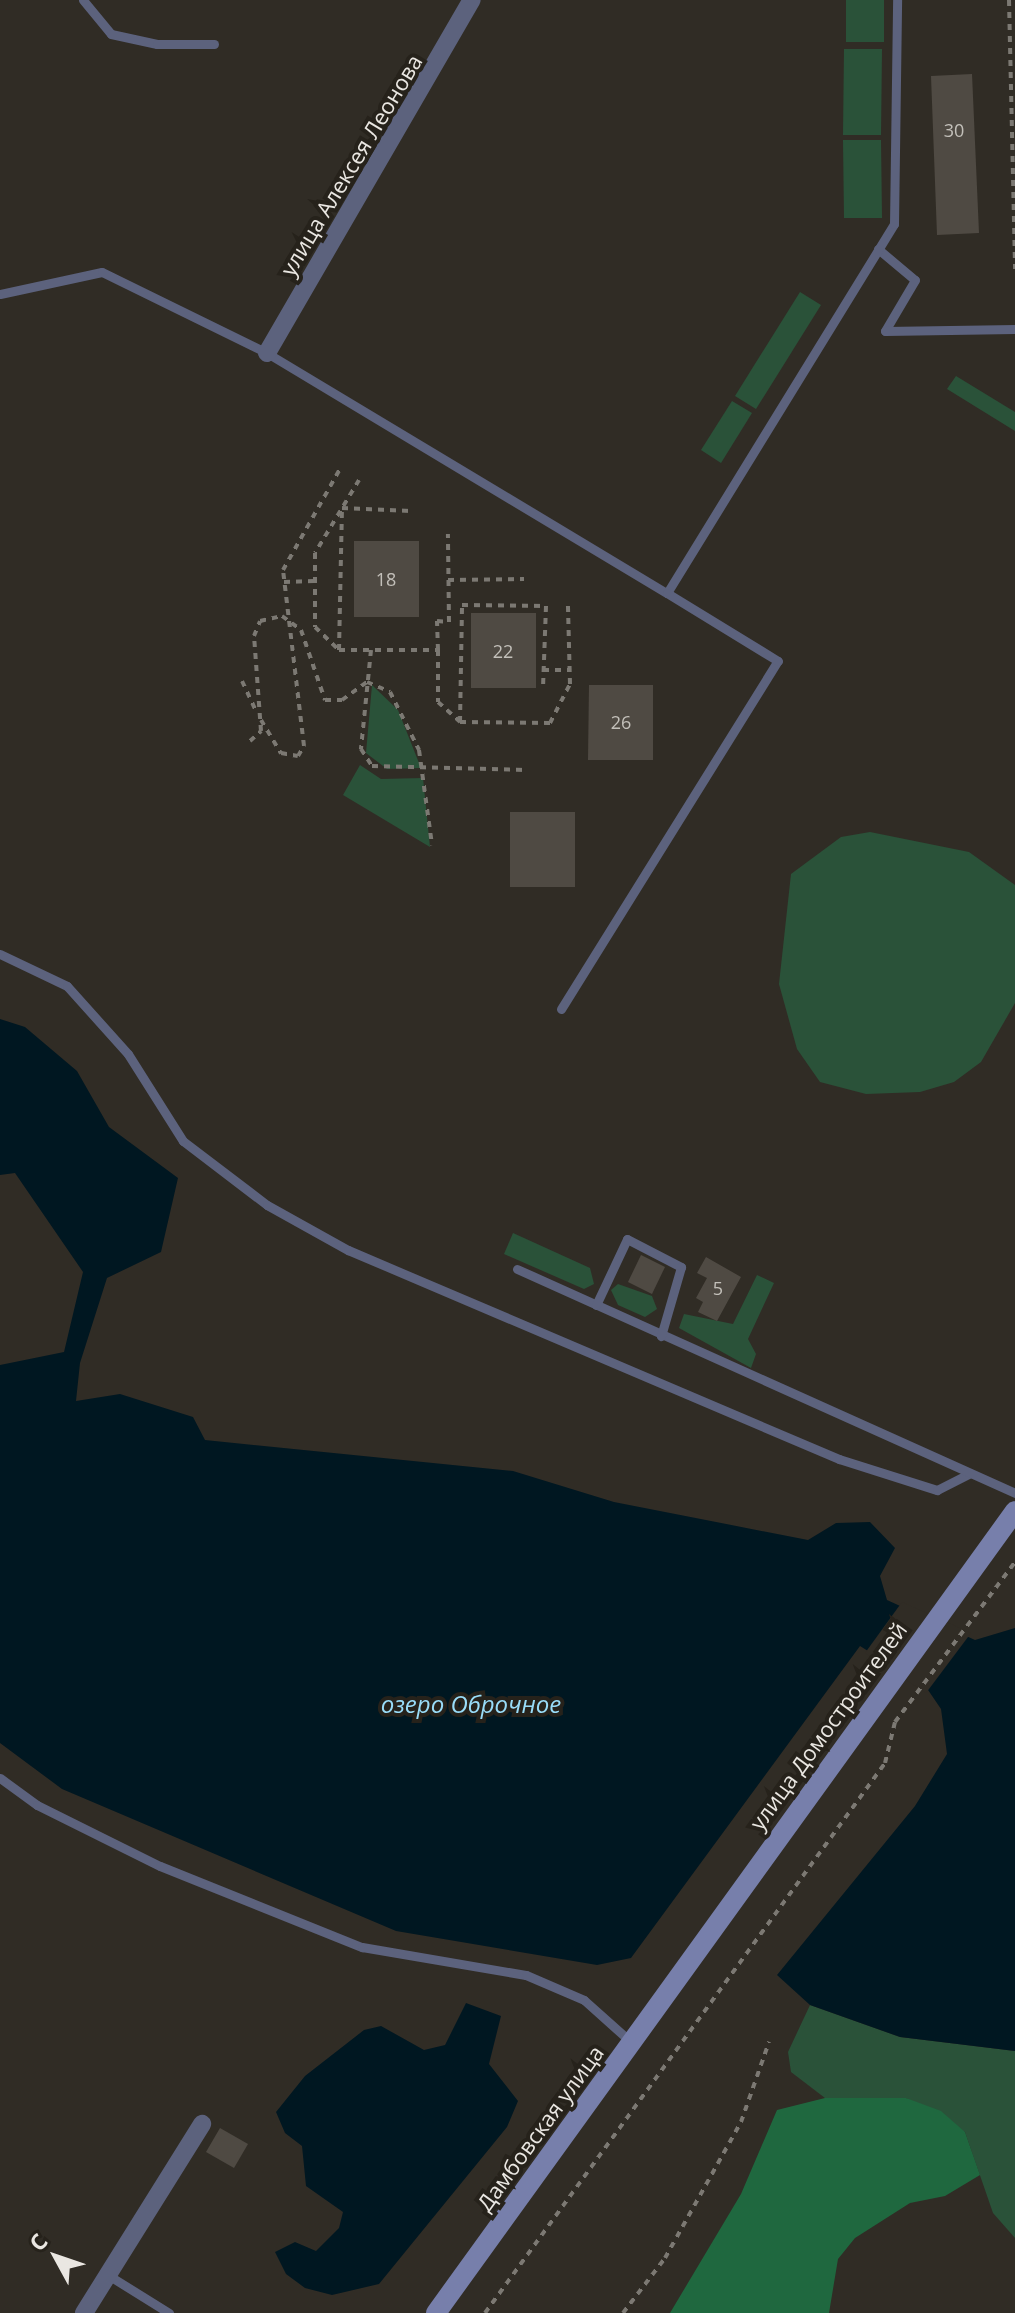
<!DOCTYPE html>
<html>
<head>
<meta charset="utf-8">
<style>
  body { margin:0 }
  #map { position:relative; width:1015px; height:2313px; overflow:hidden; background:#302c25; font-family:"Open Sans",sans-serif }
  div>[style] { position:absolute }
  .green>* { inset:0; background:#2a5239 }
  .forest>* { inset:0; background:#1f683f }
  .water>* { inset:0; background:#001721 }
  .pier>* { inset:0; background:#302c25 }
  .building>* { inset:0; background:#4f4a43 }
  .path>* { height:4px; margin-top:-2px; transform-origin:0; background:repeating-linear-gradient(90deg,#7c7973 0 6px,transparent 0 12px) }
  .lane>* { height:9px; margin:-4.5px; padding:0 4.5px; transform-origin:4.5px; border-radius:4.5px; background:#5c627d }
  .street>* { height:18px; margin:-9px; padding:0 9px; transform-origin:9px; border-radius:9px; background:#5c627d }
  .secondary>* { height:20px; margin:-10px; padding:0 10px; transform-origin:10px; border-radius:10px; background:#777fab }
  span { translate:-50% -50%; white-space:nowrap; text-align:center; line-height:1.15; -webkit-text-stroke:8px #26221b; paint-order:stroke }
  .number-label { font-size:18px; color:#c3c0ba }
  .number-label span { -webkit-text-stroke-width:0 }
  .street-label { font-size:22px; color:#eae7e2 }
  .water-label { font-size:24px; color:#99dcf8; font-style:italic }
  .north { position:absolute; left:16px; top:2217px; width:80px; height:80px; -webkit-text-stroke:6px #26221b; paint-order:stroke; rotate:310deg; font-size:22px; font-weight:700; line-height:32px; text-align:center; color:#eae7e2 }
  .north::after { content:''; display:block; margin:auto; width:28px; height:36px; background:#eae7e2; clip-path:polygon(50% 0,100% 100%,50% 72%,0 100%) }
</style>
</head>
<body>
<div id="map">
  <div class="green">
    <div style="clip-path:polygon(846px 0,884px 0,884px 42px,846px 42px)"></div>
    <div style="clip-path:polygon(844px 49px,882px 49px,881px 135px,843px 135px)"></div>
    <div style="clip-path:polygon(843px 140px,881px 140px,882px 218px,844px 218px)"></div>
    <div style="clip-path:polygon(800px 292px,821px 305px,756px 409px,735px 396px)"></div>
    <div style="clip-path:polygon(956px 376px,1015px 412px,1015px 431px,947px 389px)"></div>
    <div style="clip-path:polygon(732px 401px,752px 413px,721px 463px,701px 450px)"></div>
    <div style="clip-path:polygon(372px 685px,398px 710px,421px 768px,387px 769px,366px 753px)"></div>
    <div style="clip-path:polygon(360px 765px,381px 779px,423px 778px,430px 847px,343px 795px)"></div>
    <div style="clip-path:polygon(870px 832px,969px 852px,1015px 885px,1015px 1003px,981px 1062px,954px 1082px,920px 1092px,866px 1094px,820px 1082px,797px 1049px,779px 984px,791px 874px,841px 837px)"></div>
    <div style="clip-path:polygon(513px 1233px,590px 1268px,594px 1284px,584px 1289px,504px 1254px)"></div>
    <div style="clip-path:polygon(757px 1275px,774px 1283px,748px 1339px,756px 1354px,751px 1368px,679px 1328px,684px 1314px,733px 1324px)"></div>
    <div style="clip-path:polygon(618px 1284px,652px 1296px,657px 1309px,645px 1317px,618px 1305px,611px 1290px)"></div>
    <div style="clip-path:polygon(810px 2005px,900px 2037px,1015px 2051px,1015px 2238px,993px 2213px,965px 2132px,906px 2098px,825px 2098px,791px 2072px,788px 2052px)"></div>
  </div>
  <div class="forest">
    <div style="clip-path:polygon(825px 2098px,906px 2098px,941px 2111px,965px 2132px,980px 2175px,945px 2196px,910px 2203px,855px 2238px,838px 2259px,829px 2313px,670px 2313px,741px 2194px,777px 2110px)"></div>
  </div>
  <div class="water">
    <div style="clip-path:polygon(0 1019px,25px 1027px,77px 1071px,109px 1127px,178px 1178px,161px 1252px,107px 1278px,80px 1363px,76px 1401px,120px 1394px,193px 1417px,205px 1440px,513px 1471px,614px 1502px,808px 1540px,836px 1523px,870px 1522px,895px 1548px,880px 1576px,887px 1600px,975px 1640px,1015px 1628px,1015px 2051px,900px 2037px,810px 2005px,777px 1975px,915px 1806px,947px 1754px,941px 1709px,926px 1687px,860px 1646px,631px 1958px,597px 1965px,396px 1931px,62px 1789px,0 1743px,0 1365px,64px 1352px,83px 1272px,15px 1173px,0 1175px)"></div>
    <div style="clip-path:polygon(466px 2003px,501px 2016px,489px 2064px,518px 2101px,507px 2127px,379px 2284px,332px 2295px,305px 2288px,286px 2274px,275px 2252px,295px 2242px,316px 2251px,339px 2228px,343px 2212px,306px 2186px,302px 2146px,285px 2133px,276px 2112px,305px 2076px,364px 2030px,381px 2026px,424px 2050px,445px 2045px)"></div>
  </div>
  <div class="pier">
    <div style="clip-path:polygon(902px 1602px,971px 1633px,926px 1693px,865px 1653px)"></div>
  </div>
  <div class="building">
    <div style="clip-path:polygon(972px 74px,979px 233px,937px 235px,931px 76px)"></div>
    <div style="clip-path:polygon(354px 541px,419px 541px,419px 617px,354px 617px)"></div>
    <div style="clip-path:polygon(471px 613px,536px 613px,536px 688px,471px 688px)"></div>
    <div style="clip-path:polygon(589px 685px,653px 685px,653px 760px,588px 760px)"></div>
    <div style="clip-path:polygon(510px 812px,575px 812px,575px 887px,510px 887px)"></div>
    <div style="clip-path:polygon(641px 1255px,665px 1267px,652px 1294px,628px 1282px)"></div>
    <div style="clip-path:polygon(706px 1257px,741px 1277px,717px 1321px,698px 1312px,703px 1302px,696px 1298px,707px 1278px,697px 1273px)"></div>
    <div style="clip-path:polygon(220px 2128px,248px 2144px,234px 2168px,206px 2152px)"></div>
  </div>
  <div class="path">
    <div style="left:1009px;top:0;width:269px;rotate:88.7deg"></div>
    <div style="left:359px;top:480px;width:85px;rotate:121.1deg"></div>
    <div style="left:315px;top:553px;width:74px;rotate:90deg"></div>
    <div style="left:315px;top:627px;width:33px;rotate:44deg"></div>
    <div style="left:339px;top:650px;width:99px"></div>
    <div style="left:438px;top:650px;width:29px;rotate:-92deg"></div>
    <div style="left:437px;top:621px;width:12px;rotate:5deg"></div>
    <div style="left:449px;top:622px;width:88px;rotate:-90.7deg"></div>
    <div style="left:448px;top:580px;width:76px;rotate:-0.8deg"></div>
    <div style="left:284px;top:582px;width:30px;rotate:-2deg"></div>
    <div style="left:339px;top:650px;width:142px;rotate:-88.8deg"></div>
    <div style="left:342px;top:508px;width:69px;rotate:2.5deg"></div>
    <div style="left:371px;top:650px;width:100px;rotate:95.8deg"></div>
    <div style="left:361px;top:749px;width:20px;rotate:57deg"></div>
    <div style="left:372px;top:766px;width:154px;rotate:1.5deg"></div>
    <div style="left:438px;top:650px;width:52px;rotate:90deg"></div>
    <div style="left:438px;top:702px;width:30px;rotate:42deg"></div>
    <div style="left:460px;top:722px;width:90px;rotate:0.6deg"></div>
    <div style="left:550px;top:723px;width:44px;rotate:-62.9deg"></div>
    <div style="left:570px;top:684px;width:78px;rotate:-91.5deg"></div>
    <div style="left:543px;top:670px;width:26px"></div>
    <div style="left:242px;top:681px;width:31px;rotate:65deg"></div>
    <div style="left:261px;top:720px;width:39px;rotate:59deg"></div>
    <div style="left:281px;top:753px;width:17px;rotate:10deg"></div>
    <div style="left:298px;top:756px;width:12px;rotate:-59deg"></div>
    <div style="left:304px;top:746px;width:177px;rotate:-96.8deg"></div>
    <div style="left:283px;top:570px;width:116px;rotate:-60.6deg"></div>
    <div style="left:460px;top:722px;width:117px;rotate:-89deg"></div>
    <div style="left:462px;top:605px;width:84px;rotate:0.7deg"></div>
    <div style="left:546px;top:606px;width:82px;rotate:92.1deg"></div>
    <div style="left:250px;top:741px;width:15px;rotate:-42deg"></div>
    <div style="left:261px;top:731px;width:95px;rotate:-94.2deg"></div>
    <div style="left:254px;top:636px;width:16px;rotate:-68deg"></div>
    <div style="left:260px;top:621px;width:23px;rotate:-13deg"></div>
    <div style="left:282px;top:616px;width:24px;rotate:36deg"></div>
    <div style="left:301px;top:630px;width:74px;rotate:71.1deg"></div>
    <div style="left:325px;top:700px;width:17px"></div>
    <div style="left:342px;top:700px;width:31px;rotate:-36deg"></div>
    <div style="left:367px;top:682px;width:25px;rotate:23deg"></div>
    <div style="left:390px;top:692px;width:65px;rotate:63.4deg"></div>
    <div style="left:419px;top:750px;width:96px;rotate:82.2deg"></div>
    <div style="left:485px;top:2313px;width:680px;rotate:-53.97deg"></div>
    <div style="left:885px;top:1763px;width:42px;rotate:-76.3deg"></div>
    <div style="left:895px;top:1722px;width:200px;rotate:-53.1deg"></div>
    <div style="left:623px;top:2313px;width:69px;rotate:-52.6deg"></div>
    <div style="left:665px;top:2258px;width:156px;rotate:-60.8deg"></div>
    <div style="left:741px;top:2122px;width:85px;rotate:-70.7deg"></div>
  </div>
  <div class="lane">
    <div style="left:83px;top:0;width:44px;rotate:50.5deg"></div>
    <div style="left:111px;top:34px;width:47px;rotate:12.3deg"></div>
    <div style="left:157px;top:44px;width:57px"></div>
    <div style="left:878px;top:249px;width:48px;rotate:40deg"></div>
    <div style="left:915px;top:280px;width:59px;rotate:120.5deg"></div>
    <div style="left:0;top:294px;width:104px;rotate:-12.2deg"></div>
    <div style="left:102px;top:272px;width:184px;rotate:26.1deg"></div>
    <div style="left:267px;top:353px;width:466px;rotate:31deg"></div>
    <div style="left:667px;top:593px;width:433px;rotate:-58.4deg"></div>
    <div style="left:894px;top:224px;width:224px;rotate:-89.2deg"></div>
    <div style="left:885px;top:331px;width:130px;rotate:-0.9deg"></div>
    <div style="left:0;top:954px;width:74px;rotate:25.5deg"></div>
    <div style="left:67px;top:986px;width:91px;rotate:48.1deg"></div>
    <div style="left:128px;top:1054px;width:103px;rotate:57.7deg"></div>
    <div style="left:183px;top:1141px;width:106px;rotate:37.3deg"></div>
    <div style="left:267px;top:1205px;width:93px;rotate:29.1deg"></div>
    <div style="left:348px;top:1250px;width:534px;rotate:23.06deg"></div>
    <div style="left:839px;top:1459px;width:103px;rotate:17.6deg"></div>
    <div style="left:937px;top:1490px;width:37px;rotate:-27deg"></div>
    <div style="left:561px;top:1009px;width:410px;rotate:-58.1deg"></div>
    <div style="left:778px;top:661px;width:130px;rotate:-148.5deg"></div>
    <div style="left:517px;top:1269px;width:546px;rotate:24.22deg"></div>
    <div style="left:596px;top:1305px;width:73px;rotate:-64.8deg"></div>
    <div style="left:627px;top:1239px;width:61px;rotate:27.4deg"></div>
    <div style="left:681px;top:1267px;width:72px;rotate:106.2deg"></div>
    <div style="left:0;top:1778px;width:46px;rotate:36.1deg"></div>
    <div style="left:37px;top:1805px;width:137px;rotate:26.4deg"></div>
    <div style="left:160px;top:1866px;width:218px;rotate:21.9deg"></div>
    <div style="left:362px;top:1947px;width:166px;rotate:9.7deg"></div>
    <div style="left:526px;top:1975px;width:63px;rotate:23.3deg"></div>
    <div style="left:584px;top:2000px;width:63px;rotate:41.8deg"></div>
    <div style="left:108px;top:2275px;width:72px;rotate:31.9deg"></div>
  </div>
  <div class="street">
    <div style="left:267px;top:353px;width:408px;rotate:-59.9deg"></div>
    <div style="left:84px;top:2313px;width:223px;rotate:-58deg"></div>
  </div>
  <div class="secondary">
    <div style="left:436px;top:2313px;width:989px;rotate:-54.17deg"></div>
  </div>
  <div class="number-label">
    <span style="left:954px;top:130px">30</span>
    <span style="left:386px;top:579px">18</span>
    <span style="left:503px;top:651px">22</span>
    <span style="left:621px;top:722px">26</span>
    <span style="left:718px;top:1288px">5</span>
  </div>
  <div class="street-label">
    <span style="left:351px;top:165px;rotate:-59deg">улица Алексея Леонова</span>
    <span style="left:828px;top:1726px;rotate:-54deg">улица Домостроителей</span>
    <span style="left:540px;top:2128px;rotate:-54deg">Дамбовская улица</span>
  </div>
  <div class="water-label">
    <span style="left:471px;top:1704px">озеро Оброчное</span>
  </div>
  <div class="north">С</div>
</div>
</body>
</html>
